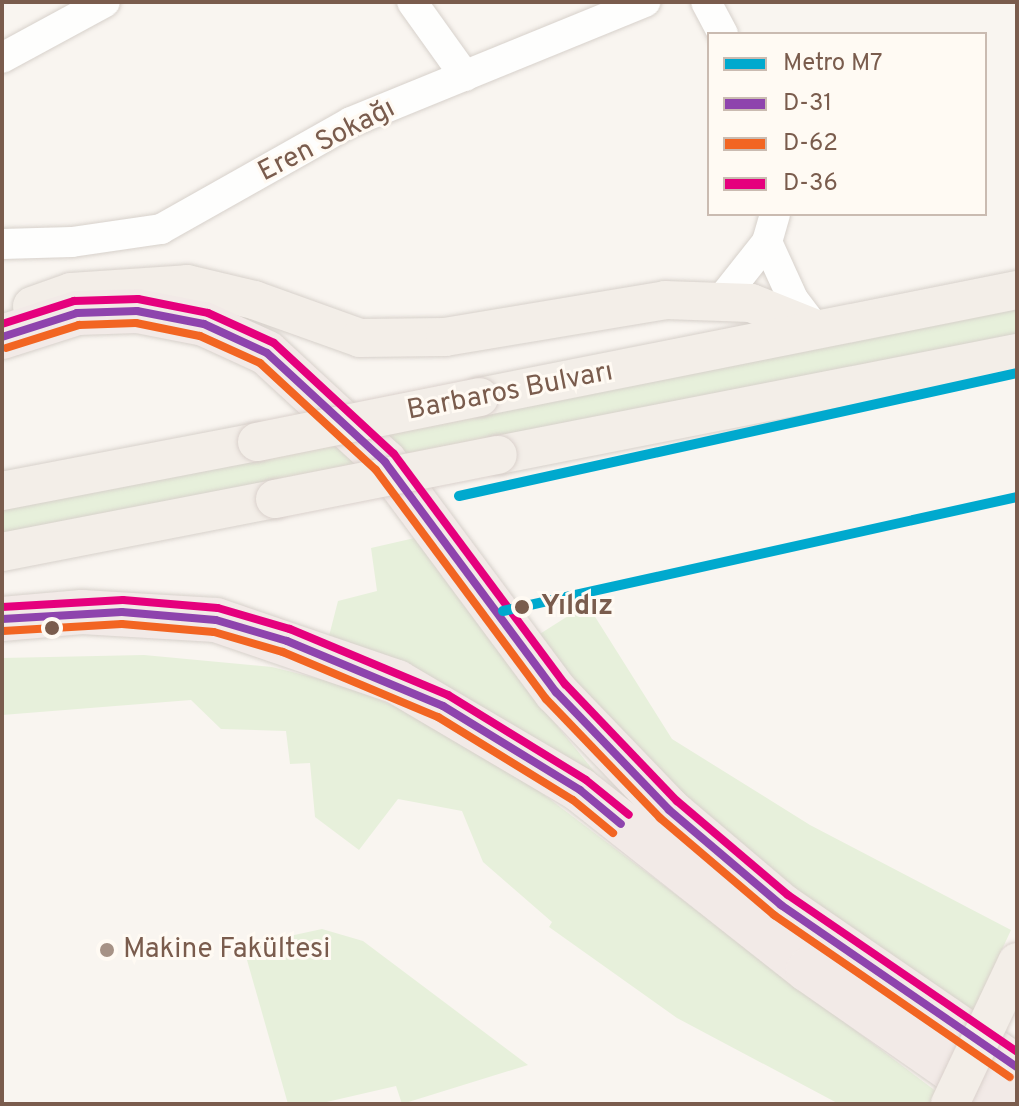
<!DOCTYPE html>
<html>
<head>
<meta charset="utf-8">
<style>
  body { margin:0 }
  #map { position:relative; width:1019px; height:1106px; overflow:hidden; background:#f9f5f0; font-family:Overpass,sans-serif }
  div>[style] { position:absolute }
  .green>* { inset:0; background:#e7f0db }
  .roads { filter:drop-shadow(0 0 2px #d7d1cb) drop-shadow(0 0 2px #d7d1cb) }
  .minor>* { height:30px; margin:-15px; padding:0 15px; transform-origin:15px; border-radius:15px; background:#fefefd }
  .major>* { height:38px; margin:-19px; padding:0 19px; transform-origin:19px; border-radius:19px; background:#f3eee8 }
  .highway>* { height:44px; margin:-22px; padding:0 22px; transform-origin:22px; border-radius:22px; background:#f2eae7 }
  .bridges { filter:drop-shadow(0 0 2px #dad1cc) drop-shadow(0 0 2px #dad1cc) }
  .major-bridge>* { height:38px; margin:-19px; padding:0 19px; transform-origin:19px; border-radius:19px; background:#f3eee8 }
  .bus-1>* { height:8px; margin:-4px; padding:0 4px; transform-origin:4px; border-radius:4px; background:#8e44ad }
  .bus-2>* { height:8px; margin:-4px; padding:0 4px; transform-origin:4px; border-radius:4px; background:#f26522 }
  .bus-3>* { height:8px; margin:-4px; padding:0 4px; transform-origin:4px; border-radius:4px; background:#e5007d }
  .metro-1>* { height:10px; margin:-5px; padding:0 5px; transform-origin:5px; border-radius:5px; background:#00a9ce }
  .dots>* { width:22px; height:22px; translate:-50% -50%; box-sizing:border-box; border:4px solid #fffaf3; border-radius:50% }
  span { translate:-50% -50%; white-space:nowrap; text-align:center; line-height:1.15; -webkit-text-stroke:6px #fffaf3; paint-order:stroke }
  .street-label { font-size:28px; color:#7a5c4d }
  .stop-label { font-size:28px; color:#7a5c4d; font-weight:700 }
  .left { translate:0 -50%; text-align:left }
  .poi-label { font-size:28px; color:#7a5c4d }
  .frame { position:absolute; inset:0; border:4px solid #7a5c4d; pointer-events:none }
  .legend { position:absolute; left:707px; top:32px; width:280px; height:184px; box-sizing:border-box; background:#fffaf3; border:2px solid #cabbb1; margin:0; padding:10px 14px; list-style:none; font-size:24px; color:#7a5c4d }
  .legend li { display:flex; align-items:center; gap:16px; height:40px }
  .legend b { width:40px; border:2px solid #cabbb1 }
</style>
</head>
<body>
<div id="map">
  <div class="green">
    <div style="clip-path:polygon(1017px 309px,1017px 335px,2px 537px,2px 509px)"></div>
    <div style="clip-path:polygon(419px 537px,532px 695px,598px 776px,589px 782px,489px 711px,329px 636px,338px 601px,377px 591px,371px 548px)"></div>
    <div style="clip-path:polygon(587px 604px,672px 739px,810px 825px,1011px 930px,970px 1019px,710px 830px,535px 637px)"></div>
    <div style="clip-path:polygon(144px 655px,272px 667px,340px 684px,409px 712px,539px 791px,937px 1092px,931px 1104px,839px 1104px,677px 1018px,549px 927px,552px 922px,483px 862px,462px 811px,398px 799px,359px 850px,315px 817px,310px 763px,290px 764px,286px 731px,221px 729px,191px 700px,2px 715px,2px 658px)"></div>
    <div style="clip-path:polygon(322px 929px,363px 941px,528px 1065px,402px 1104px,396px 1086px,318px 1104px,288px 1104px,243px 946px)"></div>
  </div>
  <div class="roads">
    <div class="minor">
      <div style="left:412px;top:2px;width:91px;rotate:54.4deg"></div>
      <div style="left:706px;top:2px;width:36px;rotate:62deg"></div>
      <div style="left:2px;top:58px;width:117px;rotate:-28.5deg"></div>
      <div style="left:767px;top:242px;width:63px;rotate:65.5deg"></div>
      <div style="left:793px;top:299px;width:38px;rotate:53deg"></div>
      <div style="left:2px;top:244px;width:70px;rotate:-1.6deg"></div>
      <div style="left:72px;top:242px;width:90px;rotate:-8.3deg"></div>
      <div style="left:161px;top:229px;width:218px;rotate:-29.4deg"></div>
      <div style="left:351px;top:122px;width:318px;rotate:-22.2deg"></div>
      <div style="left:721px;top:300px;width:74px;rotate:-51.6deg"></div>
      <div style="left:767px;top:242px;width:29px;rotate:-74deg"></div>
    </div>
    <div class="major">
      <div style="left:32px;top:306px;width:41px;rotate:-19.7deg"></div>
      <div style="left:71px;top:292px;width:116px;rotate:-3.9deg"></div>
      <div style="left:187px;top:284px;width:69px;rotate:13.4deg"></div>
      <div style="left:254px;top:300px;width:113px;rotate:19.7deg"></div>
      <div style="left:360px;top:338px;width:85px;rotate:-0.7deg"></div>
      <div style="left:445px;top:337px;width:223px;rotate:-9.5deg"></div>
      <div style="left:665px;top:300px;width:86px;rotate:2deg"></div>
      <div style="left:751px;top:303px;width:70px;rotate:21.8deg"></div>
      <div style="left:480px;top:397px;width:548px;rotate:-11.27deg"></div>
      <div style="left:498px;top:455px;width:529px;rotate:-11.12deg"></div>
      <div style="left:2px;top:491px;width:260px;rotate:-10.9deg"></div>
      <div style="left:2px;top:552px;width:278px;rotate:-11deg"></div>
    </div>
    <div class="highway">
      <div style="left:2px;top:337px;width:79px;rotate:-17.7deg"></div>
      <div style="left:77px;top:313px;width:60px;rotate:-1.9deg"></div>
      <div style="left:137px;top:311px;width:68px;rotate:11deg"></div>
      <div style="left:204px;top:324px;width:69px;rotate:24.7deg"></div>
      <div style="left:267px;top:353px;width:161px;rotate:42.7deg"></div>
      <div style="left:385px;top:462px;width:287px;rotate:53.4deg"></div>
      <div style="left:556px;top:692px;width:163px;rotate:46.2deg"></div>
      <div style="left:669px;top:810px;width:147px;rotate:40.3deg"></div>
      <div style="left:781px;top:905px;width:286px;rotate:34.5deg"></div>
      <div style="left:2px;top:619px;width:80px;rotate:-5deg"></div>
      <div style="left:82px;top:612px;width:134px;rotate:3.4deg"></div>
      <div style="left:216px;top:620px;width:191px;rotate:18.9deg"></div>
      <div style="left:397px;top:682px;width:212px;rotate:30.5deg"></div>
      <div style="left:580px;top:790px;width:290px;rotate:38.3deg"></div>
      <div style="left:808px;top:970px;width:234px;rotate:34.9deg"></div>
    </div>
  </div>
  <div class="bridges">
    <div class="major-bridge">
      <div style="left:257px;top:442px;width:227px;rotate:-11.4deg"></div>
      <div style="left:275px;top:499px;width:227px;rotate:-11.2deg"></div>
      <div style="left:950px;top:1104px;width:157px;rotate:-64.7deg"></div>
    </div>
  </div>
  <div class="bus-1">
    <div style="left:2px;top:337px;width:79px;rotate:-17.7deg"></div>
    <div style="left:77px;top:313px;width:60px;rotate:-1.9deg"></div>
    <div style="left:137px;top:311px;width:68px;rotate:11deg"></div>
    <div style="left:204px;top:324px;width:69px;rotate:24.7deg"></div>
    <div style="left:267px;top:353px;width:161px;rotate:42.7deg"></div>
    <div style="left:385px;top:462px;width:287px;rotate:53.4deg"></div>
    <div style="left:556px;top:692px;width:163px;rotate:46.2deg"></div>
    <div style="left:669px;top:810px;width:147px;rotate:40.3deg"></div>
    <div style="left:781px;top:905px;width:286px;rotate:34.5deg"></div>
    <div style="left:2px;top:619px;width:120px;rotate:-3.3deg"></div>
    <div style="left:122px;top:612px;width:94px;rotate:4.9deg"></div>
    <div style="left:216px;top:620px;width:74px;rotate:16.5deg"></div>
    <div style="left:287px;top:641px;width:169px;rotate:22.6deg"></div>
    <div style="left:443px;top:706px;width:161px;rotate:31.5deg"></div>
    <div style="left:580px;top:790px;width:53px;rotate:39.7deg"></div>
  </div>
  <div class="bus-2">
    <div style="left:6px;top:348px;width:77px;rotate:-17.5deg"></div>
    <div style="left:79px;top:325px;width:57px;rotate:-2deg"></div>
    <div style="left:136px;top:323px;width:65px;rotate:11.5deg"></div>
    <div style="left:200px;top:336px;width:66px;rotate:24.2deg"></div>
    <div style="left:260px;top:363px;width:158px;rotate:42.7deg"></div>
    <div style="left:376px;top:470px;width:285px;rotate:53.4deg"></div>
    <div style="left:546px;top:699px;width:165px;rotate:46.2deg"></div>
    <div style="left:660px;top:818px;width:150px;rotate:40.4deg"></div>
    <div style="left:774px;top:915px;width:286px;rotate:34.5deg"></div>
    <div style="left:3px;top:631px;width:119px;rotate:-3.4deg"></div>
    <div style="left:122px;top:624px;width:92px;rotate:5deg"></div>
    <div style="left:214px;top:632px;width:72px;rotate:16.2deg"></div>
    <div style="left:283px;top:652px;width:168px;rotate:22.8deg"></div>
    <div style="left:438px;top:717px;width:158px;rotate:31.6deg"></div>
    <div style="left:573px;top:800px;width:52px;rotate:39.5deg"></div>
  </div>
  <div class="bus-3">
    <div style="left:2px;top:324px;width:76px;rotate:-17.7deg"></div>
    <div style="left:74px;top:301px;width:64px;rotate:-1.8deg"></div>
    <div style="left:138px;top:299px;width:71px;rotate:11.3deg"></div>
    <div style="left:208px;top:313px;width:72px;rotate:24.4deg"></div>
    <div style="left:274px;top:343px;width:163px;rotate:42.8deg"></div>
    <div style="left:394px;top:454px;width:287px;rotate:53.4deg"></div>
    <div style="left:565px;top:684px;width:162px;rotate:46.3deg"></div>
    <div style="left:677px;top:801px;width:145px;rotate:40.3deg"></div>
    <div style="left:788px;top:895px;width:278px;rotate:34.4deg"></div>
    <div style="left:2px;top:607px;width:121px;rotate:-3.3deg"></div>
    <div style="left:123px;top:600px;width:95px;rotate:4.8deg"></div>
    <div style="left:218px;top:608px;width:75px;rotate:16.3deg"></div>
    <div style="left:290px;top:629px;width:171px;rotate:22.7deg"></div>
    <div style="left:448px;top:695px;width:162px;rotate:31.6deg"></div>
    <div style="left:586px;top:780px;width:55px;rotate:39.1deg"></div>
  </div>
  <div class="metro-1">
    <div style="left:459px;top:496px;width:571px;rotate:-12.43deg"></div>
    <div style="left:503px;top:611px;width:526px;rotate:-12.51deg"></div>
  </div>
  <div class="dots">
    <div style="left:522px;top:607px;background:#7a5c4d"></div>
    <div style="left:52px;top:628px;background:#7a5c4d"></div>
    <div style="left:107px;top:950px;background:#a69286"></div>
  </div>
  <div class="street-label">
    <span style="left:327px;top:141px;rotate:-27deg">Eren Sokağı</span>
    <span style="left:510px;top:392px;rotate:-11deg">Barbaros Bulvarı</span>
  </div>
  <div class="stop-label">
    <span class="left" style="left:541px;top:607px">Yıldız</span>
  </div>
  <div class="poi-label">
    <span class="left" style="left:123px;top:950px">Makine Fakültesi</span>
  </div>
  <div class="frame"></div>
  <ul class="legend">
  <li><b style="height:10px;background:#00a9ce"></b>Metro M7</li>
  <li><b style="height:10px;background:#8e44ad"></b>D-31</li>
  <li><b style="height:10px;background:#f26522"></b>D-62</li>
  <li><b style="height:10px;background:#e5007d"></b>D-36</li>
  </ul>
</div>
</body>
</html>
